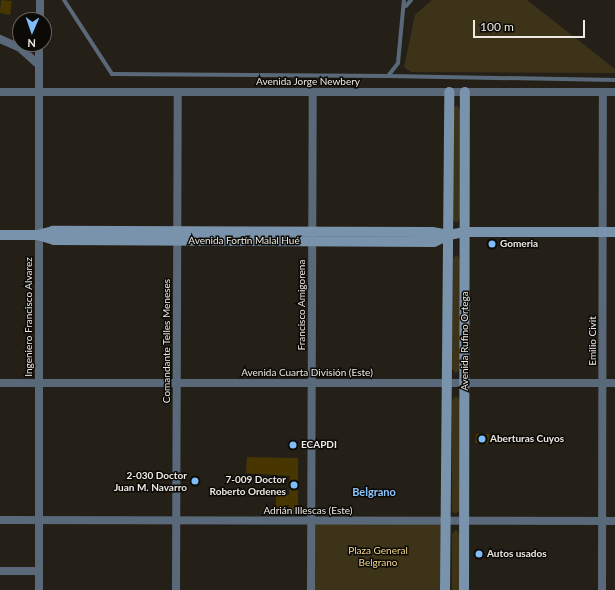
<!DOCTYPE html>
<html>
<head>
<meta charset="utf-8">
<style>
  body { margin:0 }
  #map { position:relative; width:615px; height:590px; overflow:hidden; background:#242017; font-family:Lato,sans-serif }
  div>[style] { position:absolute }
  .green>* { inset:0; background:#3d3319 }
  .building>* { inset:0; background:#483600 }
  .lane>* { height:4px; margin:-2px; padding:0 2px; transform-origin:2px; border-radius:2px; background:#596979 }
  .street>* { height:8px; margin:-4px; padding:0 4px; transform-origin:4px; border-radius:4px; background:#596979 }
  .secondary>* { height:10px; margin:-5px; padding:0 5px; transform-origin:5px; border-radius:5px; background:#7993ac }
  .dots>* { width:11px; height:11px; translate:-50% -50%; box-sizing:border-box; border:2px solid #0c0a07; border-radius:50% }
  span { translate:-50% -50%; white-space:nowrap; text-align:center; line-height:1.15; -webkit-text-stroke:3px #0c0a07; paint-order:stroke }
  .street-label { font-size:10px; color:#edeae4 }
  .poi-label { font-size:10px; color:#edeae4; font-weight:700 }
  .left { translate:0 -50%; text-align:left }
  .right { translate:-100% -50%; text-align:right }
  .park-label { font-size:10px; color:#f7d88d }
  .neighbourhood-label { font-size:11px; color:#8bc5fd; font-weight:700 }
  .north { position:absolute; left:12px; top:12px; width:40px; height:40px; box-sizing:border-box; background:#0c0a07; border:1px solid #66645f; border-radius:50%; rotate:182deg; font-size:11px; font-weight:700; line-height:16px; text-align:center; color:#edeae4 }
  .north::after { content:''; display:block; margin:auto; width:14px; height:18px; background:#7ebdf9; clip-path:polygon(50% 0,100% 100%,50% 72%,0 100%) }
  .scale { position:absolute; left:473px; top:20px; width:112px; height:18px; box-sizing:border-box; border:2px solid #edeae4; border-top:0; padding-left:5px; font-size:12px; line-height:14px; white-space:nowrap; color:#edeae4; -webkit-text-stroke:3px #0c0a07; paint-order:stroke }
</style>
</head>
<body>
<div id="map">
  <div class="green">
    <div style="clip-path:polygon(432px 0,527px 0,615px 69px,615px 73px,411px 72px,404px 67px,415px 15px)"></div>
    <div style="clip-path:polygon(457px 105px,460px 109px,460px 219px,456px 223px,453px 219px,453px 108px)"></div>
    <div style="clip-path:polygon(457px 255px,460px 259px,460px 369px,456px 373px,452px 369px,453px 258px)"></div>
    <div style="clip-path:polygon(456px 396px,460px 400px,459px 511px,455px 514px,452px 511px,452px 400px)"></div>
    <div style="clip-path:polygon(446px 520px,445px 590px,311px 590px,311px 521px)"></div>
    <div style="clip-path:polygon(456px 530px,460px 534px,460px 590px,452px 590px,452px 534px)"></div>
  </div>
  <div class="building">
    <div style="clip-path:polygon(1px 0,12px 1px,10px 15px,0 13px)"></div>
    <div style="clip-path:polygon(476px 434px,489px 434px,489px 444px,475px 443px)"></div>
    <div style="clip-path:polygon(247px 457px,298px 458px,298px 514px,276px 514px,276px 495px,289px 495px,290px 476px,246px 473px)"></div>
  </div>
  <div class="lane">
    <div style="left:64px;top:0;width:88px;rotate:57deg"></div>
    <div style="left:112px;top:74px;width:276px;rotate:0.4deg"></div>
    <div style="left:388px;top:76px;width:16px;rotate:-52deg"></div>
    <div style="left:398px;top:63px;width:63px;rotate:-84.6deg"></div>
    <div style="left:406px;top:6px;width:8px;rotate:-50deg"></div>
    <div style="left:388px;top:76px;width:227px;rotate:1deg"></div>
  </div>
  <div class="street">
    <div style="left:40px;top:20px;width:20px;rotate:-90deg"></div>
    <div style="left:0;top:39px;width:22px;rotate:24deg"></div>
    <div style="left:20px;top:48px;width:25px;rotate:42deg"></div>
    <div style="left:0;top:92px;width:615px"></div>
    <div style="left:0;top:383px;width:615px"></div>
    <div style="left:0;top:520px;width:615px;rotate:0.09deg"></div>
    <div style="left:0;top:571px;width:39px"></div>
    <div style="left:39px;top:590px;width:546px;rotate:-90deg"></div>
    <div style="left:176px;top:590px;width:498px;rotate:-89.8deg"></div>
    <div style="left:311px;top:590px;width:498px;rotate:-89.8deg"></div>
    <div style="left:602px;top:590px;width:498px;rotate:-89.9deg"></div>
  </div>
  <div class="secondary">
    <div style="left:0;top:235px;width:38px"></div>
    <div style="left:38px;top:235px;width:17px;rotate:17deg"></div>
    <div style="left:54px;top:240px;width:380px;rotate:0.3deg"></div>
    <div style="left:434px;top:242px;width:17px;rotate:-25deg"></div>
    <div style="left:449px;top:235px;width:17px;rotate:-170deg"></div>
    <div style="left:432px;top:232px;width:379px;rotate:-179.8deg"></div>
    <div style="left:53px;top:231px;width:16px;rotate:165deg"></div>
    <div style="left:449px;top:235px;width:16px;rotate:-11deg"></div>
    <div style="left:465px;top:232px;width:150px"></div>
    <div style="left:445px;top:590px;width:498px;rotate:-89.5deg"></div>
    <div style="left:464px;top:590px;width:498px;rotate:-89.9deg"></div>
  </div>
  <div class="dots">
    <div style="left:492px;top:244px;background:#7ebdf9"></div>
    <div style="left:482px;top:439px;background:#7ebdf9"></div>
    <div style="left:293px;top:445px;background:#7ebdf9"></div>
    <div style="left:195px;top:481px;background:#7ebdf9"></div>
    <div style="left:294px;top:485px;background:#7ebdf9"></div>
    <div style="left:479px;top:554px;background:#7ebdf9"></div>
  </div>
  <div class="street-label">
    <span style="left:308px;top:82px">Avenida Jorge Newbery</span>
    <span style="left:244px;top:241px">Avenida Fortín Malal Hué</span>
    <span style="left:302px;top:305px;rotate:-90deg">Francisco Amigorena</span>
    <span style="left:29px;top:317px;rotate:-90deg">Ingeniero Francisco Alvarez</span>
    <span style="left:167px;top:341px;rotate:-90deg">Comandante Telles Meneses</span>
    <span style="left:465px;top:341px;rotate:-90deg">Avenida Rufino Ortega</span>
    <span style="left:593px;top:341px;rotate:-90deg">Emilio Civit</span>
    <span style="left:307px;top:373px">Avenida Cuarta División (Este)</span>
    <span style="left:308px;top:511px">Adrián Illescas (Este)</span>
  </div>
  <div class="poi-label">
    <span class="left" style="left:500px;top:244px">Gomeria</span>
    <span class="left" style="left:490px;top:439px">Aberturas Cuyos</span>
    <span class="left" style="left:301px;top:445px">ECAPDI</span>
    <span class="right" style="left:187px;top:481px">2-030 Doctor<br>Juan M. Navarro</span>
    <span class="right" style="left:286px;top:485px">7-009 Doctor<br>Roberto Ordenes</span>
    <span class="left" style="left:487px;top:554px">Autos usados</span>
  </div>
  <div class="park-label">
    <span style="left:378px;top:556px">Plaza General<br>Belgrano</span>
  </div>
  <div class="neighbourhood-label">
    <span style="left:374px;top:492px">Belgrano</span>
  </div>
  <div class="north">N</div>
  <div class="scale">100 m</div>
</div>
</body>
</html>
